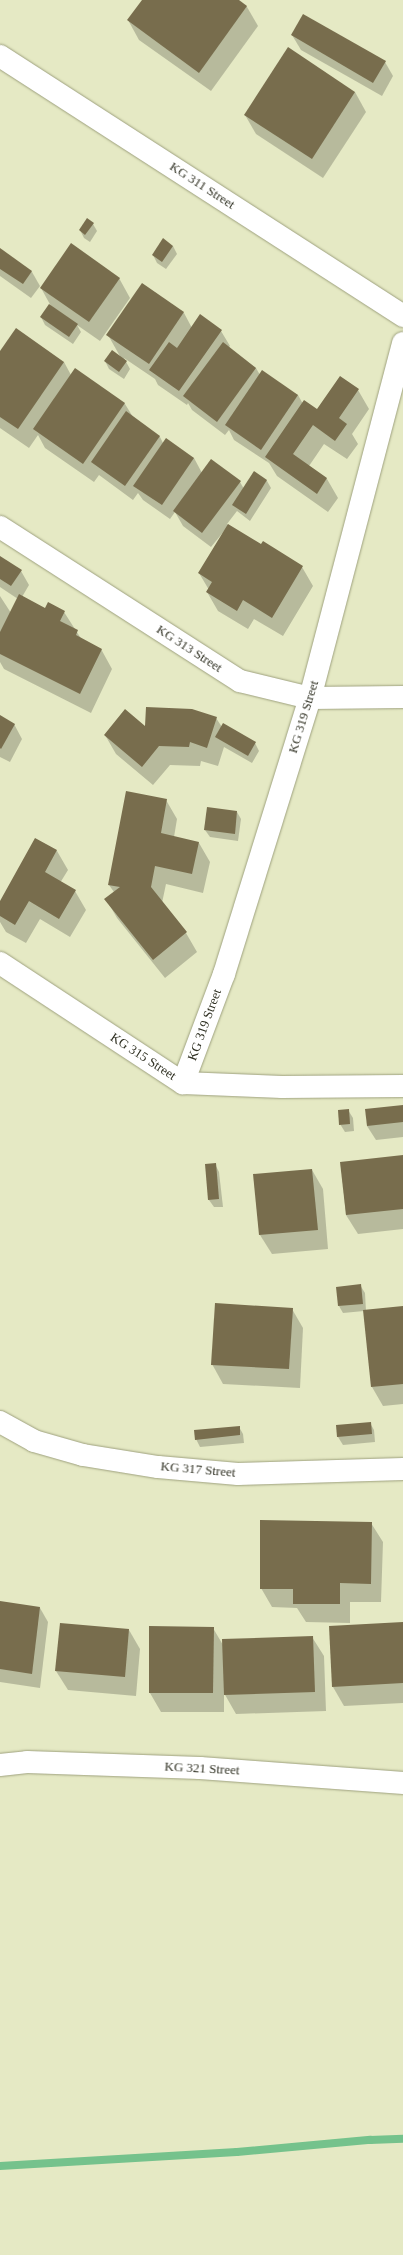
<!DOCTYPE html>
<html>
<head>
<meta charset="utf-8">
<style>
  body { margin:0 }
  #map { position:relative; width:403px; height:2255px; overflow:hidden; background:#e5e9c4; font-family:"Times New Roman",serif }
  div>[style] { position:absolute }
  .shadow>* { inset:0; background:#0003 }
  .stream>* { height:8px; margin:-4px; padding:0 4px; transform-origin:4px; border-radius:4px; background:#75c28c }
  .building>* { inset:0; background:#786d4d }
  .roads { filter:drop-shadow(0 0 1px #9ea17e) drop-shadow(0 0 1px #9ea17e) }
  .minor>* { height:22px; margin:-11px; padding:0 11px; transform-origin:11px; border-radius:11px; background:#fff }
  span { translate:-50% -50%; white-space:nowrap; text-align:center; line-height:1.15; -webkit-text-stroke:4px #fff; paint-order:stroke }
  .street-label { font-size:13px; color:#2f3022 }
</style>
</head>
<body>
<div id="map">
  <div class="shadow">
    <div style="clip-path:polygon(143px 0,237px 0,247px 7px,258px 26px,211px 91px,139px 40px,128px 20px)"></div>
    <div style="clip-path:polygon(292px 35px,385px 62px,393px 76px,382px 96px,301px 50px)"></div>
    <div style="clip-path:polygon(355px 92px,366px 112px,323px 178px,256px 134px,245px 115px)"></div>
    <div style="clip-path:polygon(93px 224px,97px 231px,90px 242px,84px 238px,80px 230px)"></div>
    <div style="clip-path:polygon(173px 246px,177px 254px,166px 269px,157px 263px,153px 255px)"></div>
    <div style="clip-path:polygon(0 250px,32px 272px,40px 286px,31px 298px,0 276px)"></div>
    <div style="clip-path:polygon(119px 278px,130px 298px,100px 341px,77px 325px,81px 332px,73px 344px,45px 325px,41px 317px,52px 308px,41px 288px)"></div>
    <div style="clip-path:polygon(143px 284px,184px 313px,192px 328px,200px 316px,221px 331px,230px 346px,228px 348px,256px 368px,260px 375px,298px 395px,303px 404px,318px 410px,358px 390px,369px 409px,352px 434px,358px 444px,347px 459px,324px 444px,309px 466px,327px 479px,338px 498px,328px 512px,277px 476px,269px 463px,234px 440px,229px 430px,225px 435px,192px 410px,188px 403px,187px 405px,158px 385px,155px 379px,124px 358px,130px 369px,124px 379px,109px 369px,105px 361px,121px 358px,108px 335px)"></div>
    <div style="clip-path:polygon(0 353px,64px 362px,71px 375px,75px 369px,125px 404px,133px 417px,160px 437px,163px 443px,194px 458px,202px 473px,240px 482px,244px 489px,254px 472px,267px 481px,271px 488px,250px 521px,237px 511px,227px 524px,261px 546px,302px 567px,313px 586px,283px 636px,254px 619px,248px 629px,218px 611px,207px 592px,209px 590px,199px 573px,225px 530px,211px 547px,183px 526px,175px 512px,170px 519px,143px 500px,138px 493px,133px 500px,99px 475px,94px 482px,45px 448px,38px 435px,29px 448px,0 428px)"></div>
    <div style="clip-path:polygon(0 557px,21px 571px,29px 585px,22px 597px,46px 609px,64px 612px,82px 640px,101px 649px,112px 669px,91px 713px,4px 669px,0 662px,0 596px,11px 613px,18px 599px,0 587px)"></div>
    <div style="clip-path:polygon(0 717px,14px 724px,22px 739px,10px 762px,0 757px)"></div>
    <div style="clip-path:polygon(216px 718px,222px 727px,255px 743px,259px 751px,252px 763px,224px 747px,218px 766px,201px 761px,200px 766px,170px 765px,153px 785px,116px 754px,105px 735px)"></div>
    <div style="clip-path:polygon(166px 800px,177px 819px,174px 837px,199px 843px,210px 862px,203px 893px,166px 884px,162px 903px,186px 933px,197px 952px,165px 978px,117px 918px,106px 899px,114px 892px,109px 885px)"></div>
    <div style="clip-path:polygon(237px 812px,241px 819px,238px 841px,210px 837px,205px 830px)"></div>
    <div style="clip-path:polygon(36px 839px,57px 851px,68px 870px,60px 883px,75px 891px,86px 910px,70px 937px,40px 919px,26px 943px,6px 932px,0 922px,0 903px)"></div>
    <div style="clip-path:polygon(403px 1106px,403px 1137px,376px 1140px,367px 1126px)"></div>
    <div style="clip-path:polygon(348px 1110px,353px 1118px,354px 1131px,345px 1132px,340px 1124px)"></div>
    <div style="clip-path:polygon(403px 1156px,403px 1229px,358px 1234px,346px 1215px,341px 1163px)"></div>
    <div style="clip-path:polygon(215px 1164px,219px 1172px,223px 1207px,214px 1207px,209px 1200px)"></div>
    <div style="clip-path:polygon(312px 1170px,323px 1189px,328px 1249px,272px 1254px,260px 1235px,254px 1175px)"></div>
    <div style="clip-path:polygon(360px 1285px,365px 1293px,366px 1311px,403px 1307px,403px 1404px,383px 1406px,372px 1387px,364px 1311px,343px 1313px,339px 1306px)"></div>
    <div style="clip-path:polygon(292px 1309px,303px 1328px,300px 1388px,223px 1384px,212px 1364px)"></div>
    <div style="clip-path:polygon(370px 1423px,374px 1430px,375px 1442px,343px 1445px,338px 1437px,337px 1426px)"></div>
    <div style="clip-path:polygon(239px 1427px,243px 1434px,244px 1443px,200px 1447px,196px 1439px)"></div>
    <div style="clip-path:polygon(371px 1523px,383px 1542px,381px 1602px,350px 1602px,350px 1623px,306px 1622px,297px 1608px,272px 1607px,261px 1588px)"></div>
    <div style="clip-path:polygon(0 1602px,40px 1608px,48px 1622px,40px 1688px,0 1682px)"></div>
    <div style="clip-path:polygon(403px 1623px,403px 1703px,344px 1706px,333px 1687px)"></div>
    <div style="clip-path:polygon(213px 1628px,223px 1645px,312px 1637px,324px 1656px,326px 1711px,236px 1714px,224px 1693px,224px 1712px,161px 1712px,150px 1693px)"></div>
    <div style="clip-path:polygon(129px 1630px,140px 1649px,136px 1696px,68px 1690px,56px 1671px)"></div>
  </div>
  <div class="stream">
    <div style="left:0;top:2166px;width:237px;rotate:-3.4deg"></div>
    <div style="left:237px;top:2152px;width:134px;rotate:-5.2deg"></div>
    <div style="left:370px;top:2140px;width:33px;rotate:-2deg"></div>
  </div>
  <div class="building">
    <div style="clip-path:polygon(142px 0,239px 0,247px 6px,199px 73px,127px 20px)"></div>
    <div style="clip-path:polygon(303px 14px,386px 61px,373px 83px,291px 35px)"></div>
    <div style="clip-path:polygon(288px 47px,355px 92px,312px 159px,244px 115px)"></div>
    <div style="clip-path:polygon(87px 218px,94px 223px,85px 235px,79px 230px)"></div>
    <div style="clip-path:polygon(163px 238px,173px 246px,162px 262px,152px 255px)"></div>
    <div style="clip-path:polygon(71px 243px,120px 278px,89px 322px,40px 288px)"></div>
    <div style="clip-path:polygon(0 248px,32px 271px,23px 284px,0 269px)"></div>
    <div style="clip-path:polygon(142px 283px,184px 312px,149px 364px,106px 335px)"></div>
    <div style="clip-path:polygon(49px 304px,78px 324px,69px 337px,40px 317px)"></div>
    <div style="clip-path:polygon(200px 314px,222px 330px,179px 391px,149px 370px,169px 342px,177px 348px)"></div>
    <div style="clip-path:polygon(16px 328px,64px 362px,18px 429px,0 417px,0 351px)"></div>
    <div style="clip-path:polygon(223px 342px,256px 368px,217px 422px,183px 396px)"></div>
    <div style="clip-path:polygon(112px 350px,127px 361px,119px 372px,104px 361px)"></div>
    <div style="clip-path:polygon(75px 368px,125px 403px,83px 464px,33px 429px)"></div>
    <div style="clip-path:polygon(262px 370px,298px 395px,261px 450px,225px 425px)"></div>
    <div style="clip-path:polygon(340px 376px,359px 389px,339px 418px,347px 424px,335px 441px,313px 425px,293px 454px,327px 478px,317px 494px,265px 457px,304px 400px,317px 409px)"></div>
    <div style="clip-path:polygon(126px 411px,160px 436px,125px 486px,91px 462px)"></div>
    <div style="clip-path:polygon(166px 438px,194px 458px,162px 505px,133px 486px)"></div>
    <div style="clip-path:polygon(211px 459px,241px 481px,202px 533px,173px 511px)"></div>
    <div style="clip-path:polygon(254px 471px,267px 480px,246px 514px,232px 505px)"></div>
    <div style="clip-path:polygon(228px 524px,261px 544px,263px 541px,303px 566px,272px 618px,243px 600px,237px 611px,206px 592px,212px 582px,198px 573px)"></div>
    <div style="clip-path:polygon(0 556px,22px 570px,11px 586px,0 579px)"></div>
    <div style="clip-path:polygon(19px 594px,45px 608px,48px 602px,65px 611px,60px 621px,78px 630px,76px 635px,102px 649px,80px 694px,0 654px,0 632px)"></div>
    <div style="clip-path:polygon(146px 707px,192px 709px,217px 717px,207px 748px,190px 742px,189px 747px,159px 746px,142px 767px,104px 735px,125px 709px,145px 726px)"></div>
    <div style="clip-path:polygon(0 715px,15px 724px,1px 749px,0 748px)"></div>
    <div style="clip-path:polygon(223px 723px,256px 742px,248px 756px,215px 737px)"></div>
    <div style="clip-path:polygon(126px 791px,167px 799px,161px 833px,199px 842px,192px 874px,155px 866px,151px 887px,187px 932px,153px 960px,104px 899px,120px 887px,108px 885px)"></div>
    <div style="clip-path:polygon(207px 807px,237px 811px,235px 834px,204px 830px)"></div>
    <div style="clip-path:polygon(35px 838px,57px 850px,45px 872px,76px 890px,59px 919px,29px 901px,15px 925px,0 916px,0 901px)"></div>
    <div style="clip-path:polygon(403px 1105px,403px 1122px,367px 1126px,365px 1109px)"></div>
    <div style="clip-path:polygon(349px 1109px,350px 1124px,339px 1125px,338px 1110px)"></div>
    <div style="clip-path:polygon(403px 1155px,403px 1209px,346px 1215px,340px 1162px)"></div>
    <div style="clip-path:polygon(216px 1163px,219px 1199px,208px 1200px,205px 1164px)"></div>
    <div style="clip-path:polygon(312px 1169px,318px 1230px,259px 1235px,253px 1174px)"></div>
    <div style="clip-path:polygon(361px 1284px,363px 1304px,338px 1306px,336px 1287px)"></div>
    <div style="clip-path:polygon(215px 1303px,293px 1308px,289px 1369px,211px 1365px)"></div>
    <div style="clip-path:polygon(403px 1306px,403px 1384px,371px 1387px,363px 1310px)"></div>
    <div style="clip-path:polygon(371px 1422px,372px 1434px,337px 1437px,336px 1425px)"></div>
    <div style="clip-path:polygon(240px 1426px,240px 1435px,195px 1440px,194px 1430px)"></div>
    <div style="clip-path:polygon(260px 1520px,372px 1522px,371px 1584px,340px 1583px,340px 1604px,293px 1604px,293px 1589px,260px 1589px)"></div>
    <div style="clip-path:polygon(0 1601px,40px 1607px,32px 1674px,0 1669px)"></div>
    <div style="clip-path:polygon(403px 1622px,403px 1683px,332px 1687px,329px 1626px)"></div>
    <div style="clip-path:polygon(60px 1623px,129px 1629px,125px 1677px,55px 1671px)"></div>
    <div style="clip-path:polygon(149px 1626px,214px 1627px,213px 1693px,149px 1693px)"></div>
    <div style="clip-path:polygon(313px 1636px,315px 1692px,224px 1695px,222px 1639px)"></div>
  </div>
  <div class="roads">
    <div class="minor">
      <div style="left:0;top:56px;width:480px;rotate:32.8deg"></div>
      <div style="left:0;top:527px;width:285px;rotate:32.7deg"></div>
      <div style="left:240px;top:681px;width:72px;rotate:13.7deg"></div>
      <div style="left:310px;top:698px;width:93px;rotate:-0.6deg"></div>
      <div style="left:0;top:963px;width:219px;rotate:33.3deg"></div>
      <div style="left:183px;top:1083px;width:99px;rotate:2.3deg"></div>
      <div style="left:282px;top:1087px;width:121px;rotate:-0.5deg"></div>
      <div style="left:183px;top:1083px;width:116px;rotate:-69.4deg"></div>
      <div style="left:224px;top:974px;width:289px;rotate:-72.7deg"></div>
      <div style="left:310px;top:698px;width:367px;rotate:-75.3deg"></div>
      <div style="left:0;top:1422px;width:39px;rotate:29deg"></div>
      <div style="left:34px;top:1441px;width:51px;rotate:15.9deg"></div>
      <div style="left:83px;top:1455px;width:76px;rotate:9.1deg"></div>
      <div style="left:158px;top:1467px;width:80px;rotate:5deg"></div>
      <div style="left:238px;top:1474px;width:165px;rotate:-1.7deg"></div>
      <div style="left:0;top:1765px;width:27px;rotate:-6deg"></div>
      <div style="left:27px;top:1762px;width:173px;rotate:2deg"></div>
      <div style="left:200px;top:1768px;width:204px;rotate:4.2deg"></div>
    </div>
  </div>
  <div class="street-label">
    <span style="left:202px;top:186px;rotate:33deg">KG 311 Street</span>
    <span style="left:189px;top:649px;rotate:33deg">KG 313 Street</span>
    <span style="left:304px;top:717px;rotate:-73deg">KG 319 Street</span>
    <span style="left:205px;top:1025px;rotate:-70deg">KG 319 Street</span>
    <span style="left:143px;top:1057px;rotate:33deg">KG 315 Street</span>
    <span style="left:198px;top:1470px;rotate:5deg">KG 317 Street</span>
    <span style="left:202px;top:1769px;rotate:3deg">KG 321 Street</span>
  </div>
</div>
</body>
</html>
